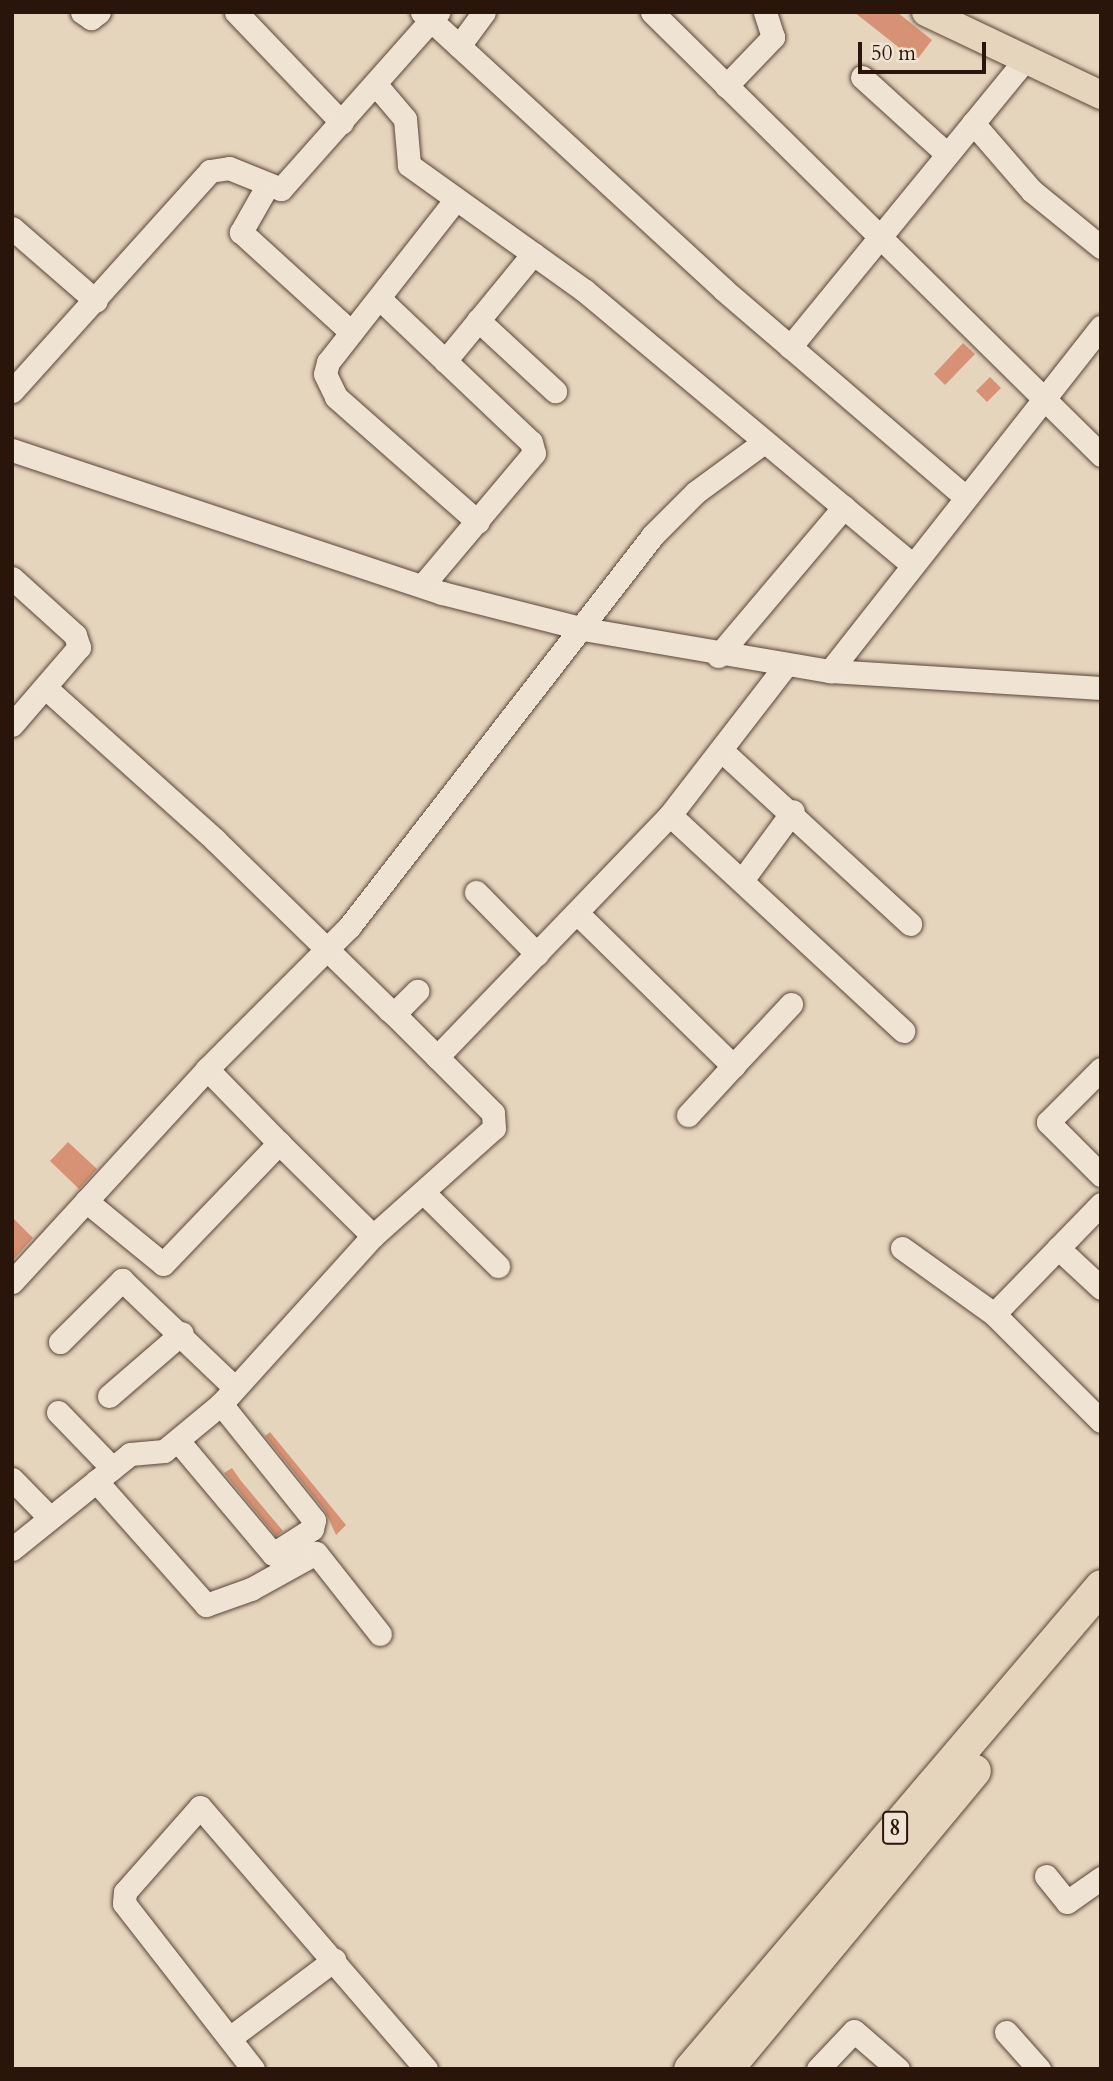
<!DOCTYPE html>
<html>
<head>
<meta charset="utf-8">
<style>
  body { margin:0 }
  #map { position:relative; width:1113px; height:2081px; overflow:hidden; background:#e6d5bd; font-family:Cardo,serif }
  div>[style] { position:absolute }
  .building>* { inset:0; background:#d79275 }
  .roads { filter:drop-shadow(0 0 2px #594538) drop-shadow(0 0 2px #594538) }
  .minor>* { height:23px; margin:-11.5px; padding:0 11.5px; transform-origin:11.5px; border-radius:11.5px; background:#efe4d4 }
  .major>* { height:28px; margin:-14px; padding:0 14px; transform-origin:14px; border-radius:14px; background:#e6d5bd }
  .highway>* { height:33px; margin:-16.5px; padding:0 16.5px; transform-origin:16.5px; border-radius:16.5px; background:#e6d5bd }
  span { translate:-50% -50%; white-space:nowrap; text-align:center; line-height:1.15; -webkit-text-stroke:5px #efe4d4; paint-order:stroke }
  .shield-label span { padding:2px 5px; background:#efe4d4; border:2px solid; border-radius:5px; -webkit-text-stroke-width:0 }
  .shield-label { font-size:23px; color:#2a150b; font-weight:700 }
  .frame { position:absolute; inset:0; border:14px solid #2a150b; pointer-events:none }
  .scale { position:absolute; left:858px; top:42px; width:128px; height:32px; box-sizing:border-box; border:4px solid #2a150b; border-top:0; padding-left:9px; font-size:21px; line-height:24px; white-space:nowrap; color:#2a150b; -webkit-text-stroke:5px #efe4d4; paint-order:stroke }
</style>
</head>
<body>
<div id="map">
  <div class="building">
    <div style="clip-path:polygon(854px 12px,897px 12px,932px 40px,916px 61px)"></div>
    <div style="clip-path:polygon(963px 343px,975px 354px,945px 385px,934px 374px)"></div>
    <div style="clip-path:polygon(990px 377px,1001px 388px,987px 402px,976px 391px)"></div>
    <div style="clip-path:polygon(68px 1142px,97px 1169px,79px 1189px,50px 1161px)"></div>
    <div style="clip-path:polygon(12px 1217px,33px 1238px,12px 1261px)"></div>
    <div style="clip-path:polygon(270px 1432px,346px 1525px,336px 1535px,325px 1511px,265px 1436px)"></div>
    <div style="clip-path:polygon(232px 1468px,241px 1481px,283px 1531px,276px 1536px,224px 1473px)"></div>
  </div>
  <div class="roads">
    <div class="minor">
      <div style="left:82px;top:12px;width:11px;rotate:34deg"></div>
      <div style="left:91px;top:18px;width:10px;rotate:-37deg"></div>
      <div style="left:236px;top:12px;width:153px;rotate:46.3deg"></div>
      <div style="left:422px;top:12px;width:410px;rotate:42.6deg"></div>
      <div style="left:724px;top:290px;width:316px;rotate:40.6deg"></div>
      <div style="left:652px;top:12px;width:631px;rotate:44.61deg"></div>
      <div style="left:459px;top:46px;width:42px;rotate:-53.7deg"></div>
      <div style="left:862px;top:77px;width:115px;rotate:42.2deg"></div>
      <div style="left:377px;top:86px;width:43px;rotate:49.7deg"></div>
      <div style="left:405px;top:119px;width:46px;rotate:85deg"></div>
      <div style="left:409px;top:165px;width:216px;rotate:35.6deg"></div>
      <div style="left:585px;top:291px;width:426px;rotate:39.9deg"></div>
      <div style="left:726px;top:86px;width:68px;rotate:-46.2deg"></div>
      <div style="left:773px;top:37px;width:26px;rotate:-108deg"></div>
      <div style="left:973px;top:123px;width:90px;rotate:49.1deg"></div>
      <div style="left:1032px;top:191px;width:89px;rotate:39.1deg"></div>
      <div style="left:266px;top:188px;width:51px;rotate:119.6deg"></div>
      <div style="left:241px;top:232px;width:149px;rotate:42.3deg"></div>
      <div style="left:456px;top:199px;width:207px;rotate:128.1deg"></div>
      <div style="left:328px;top:362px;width:12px;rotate:104deg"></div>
      <div style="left:325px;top:374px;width:25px;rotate:64deg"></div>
      <div style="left:336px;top:397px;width:189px;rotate:41.4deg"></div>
      <div style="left:12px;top:228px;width:111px;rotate:41deg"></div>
      <div style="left:379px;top:298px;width:209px;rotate:43.5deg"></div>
      <div style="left:531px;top:442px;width:11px;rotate:75deg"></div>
      <div style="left:534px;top:453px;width:172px;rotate:130.1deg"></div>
      <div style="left:478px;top:320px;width:105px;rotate:42.7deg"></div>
      <div style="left:790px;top:347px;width:368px;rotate:-50.7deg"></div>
      <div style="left:445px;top:361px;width:139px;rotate:-50.6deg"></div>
      <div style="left:12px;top:391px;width:296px;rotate:-48deg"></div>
      <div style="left:210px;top:171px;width:19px;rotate:-9deg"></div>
      <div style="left:229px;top:168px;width:56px;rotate:22deg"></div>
      <div style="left:281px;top:189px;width:237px;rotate:-48.4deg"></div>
      <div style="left:12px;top:450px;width:453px;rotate:18.4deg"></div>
      <div style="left:442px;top:593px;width:146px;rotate:14.2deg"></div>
      <div style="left:584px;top:629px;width:250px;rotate:9.7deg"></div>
      <div style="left:830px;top:671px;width:272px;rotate:3.6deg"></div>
      <div style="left:12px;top:578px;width:85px;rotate:42.1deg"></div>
      <div style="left:75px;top:635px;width:13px;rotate:72deg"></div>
      <div style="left:79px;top:647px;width:103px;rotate:130.7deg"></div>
      <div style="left:718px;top:656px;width:195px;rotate:-49.8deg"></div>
      <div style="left:830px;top:671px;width:438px;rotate:-51.8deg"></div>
      <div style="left:47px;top:689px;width:226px;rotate:41.9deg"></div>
      <div style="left:215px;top:840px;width:243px;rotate:44.3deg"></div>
      <div style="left:389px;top:1010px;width:6px;rotate:39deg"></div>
      <div style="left:394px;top:1014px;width:33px;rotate:-45deg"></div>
      <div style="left:721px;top:750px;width:257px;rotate:42.6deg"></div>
      <div style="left:670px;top:815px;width:318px;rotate:42.8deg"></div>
      <div style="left:743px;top:879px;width:84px;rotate:-53.7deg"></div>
      <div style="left:476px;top:892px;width:87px;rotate:45.5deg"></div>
      <div style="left:577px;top:913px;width:219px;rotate:44.4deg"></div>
      <div style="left:733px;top:1066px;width:85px;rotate:-46.9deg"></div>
      <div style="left:394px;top:1014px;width:61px;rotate:45deg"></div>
      <div style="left:207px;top:1069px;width:103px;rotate:45.8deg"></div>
      <div style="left:1101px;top:1069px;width:75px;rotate:135deg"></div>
      <div style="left:1048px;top:1122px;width:75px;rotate:45deg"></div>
      <div style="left:688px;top:1115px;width:67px;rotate:-47.4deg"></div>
      <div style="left:424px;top:1193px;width:104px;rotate:44.6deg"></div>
      <div style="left:86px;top:1201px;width:99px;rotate:39.3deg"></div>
      <div style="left:163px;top:1264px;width:168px;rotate:-46.2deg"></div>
      <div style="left:279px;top:1143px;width:132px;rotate:44.7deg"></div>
      <div style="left:1101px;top:1204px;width:153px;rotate:134.2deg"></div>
      <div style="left:994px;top:1314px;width:151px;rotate:45deg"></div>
      <div style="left:902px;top:1248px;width:113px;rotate:35.7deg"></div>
      <div style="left:1058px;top:1248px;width:59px;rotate:42.9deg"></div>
      <div style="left:12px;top:1282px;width:289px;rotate:-47.5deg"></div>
      <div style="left:207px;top:1069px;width:201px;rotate:-45deg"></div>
      <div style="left:349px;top:927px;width:495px;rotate:-52.2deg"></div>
      <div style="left:652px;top:536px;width:62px;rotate:-45deg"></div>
      <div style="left:696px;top:492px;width:84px;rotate:-36.3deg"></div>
      <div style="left:60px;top:1342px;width:88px;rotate:-45deg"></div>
      <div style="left:122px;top:1280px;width:156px;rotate:43.7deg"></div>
      <div style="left:109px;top:1396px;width:96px;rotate:-40.8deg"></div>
      <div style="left:58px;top:1412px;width:78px;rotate:46deg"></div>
      <div style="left:179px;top:1442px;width:146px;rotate:50deg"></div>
      <div style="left:273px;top:1554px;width:46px;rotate:-32.7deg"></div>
      <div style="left:312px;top:1529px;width:9px;rotate:-77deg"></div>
      <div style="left:314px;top:1520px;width:149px;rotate:-128.7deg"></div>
      <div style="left:221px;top:1404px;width:227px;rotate:-47.9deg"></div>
      <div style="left:373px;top:1236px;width:162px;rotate:-41.8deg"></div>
      <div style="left:494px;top:1128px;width:15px;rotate:-94deg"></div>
      <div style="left:493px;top:1113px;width:79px;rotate:-135deg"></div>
      <div style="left:437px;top:1057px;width:336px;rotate:-46.1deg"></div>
      <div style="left:670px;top:815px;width:190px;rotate:-52.3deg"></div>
      <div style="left:12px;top:1479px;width:54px;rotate:45.7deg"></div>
      <div style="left:96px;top:1481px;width:166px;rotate:48.4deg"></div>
      <div style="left:206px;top:1605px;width:48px;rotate:-19.6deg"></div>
      <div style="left:251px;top:1589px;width:74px;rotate:-29deg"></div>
      <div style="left:316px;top:1553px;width:103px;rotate:51.7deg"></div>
      <div style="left:12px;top:1549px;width:151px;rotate:-38.8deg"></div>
      <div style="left:130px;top:1454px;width:34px;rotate:-5deg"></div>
      <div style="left:164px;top:1451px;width:74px;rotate:-39.5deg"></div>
      <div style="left:1046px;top:1876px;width:33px;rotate:51deg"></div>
      <div style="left:1067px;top:1902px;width:42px;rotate:-35.2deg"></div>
      <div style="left:1006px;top:2032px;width:50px;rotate:48.3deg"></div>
      <div style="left:231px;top:2037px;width:129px;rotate:-36.8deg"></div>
      <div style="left:253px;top:2069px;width:210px;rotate:-127.9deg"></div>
      <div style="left:124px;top:1903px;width:11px;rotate:-85deg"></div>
      <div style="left:125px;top:1892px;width:113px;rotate:-48.6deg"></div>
      <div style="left:200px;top:1807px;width:346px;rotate:49.2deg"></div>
      <div style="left:818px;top:2069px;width:52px;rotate:-46.5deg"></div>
      <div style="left:854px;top:2031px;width:58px;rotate:40.8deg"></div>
    </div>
    <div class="major">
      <div style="left:926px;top:12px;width:194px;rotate:25.4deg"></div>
    </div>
    <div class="highway">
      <div style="left:690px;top:2069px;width:634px;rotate:-49.6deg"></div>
      <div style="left:726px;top:2069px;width:388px;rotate:-50.3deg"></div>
    </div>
  </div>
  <div class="shield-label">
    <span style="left:895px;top:1828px">8</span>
  </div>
  <div class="frame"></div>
  <div class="scale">50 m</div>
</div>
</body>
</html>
